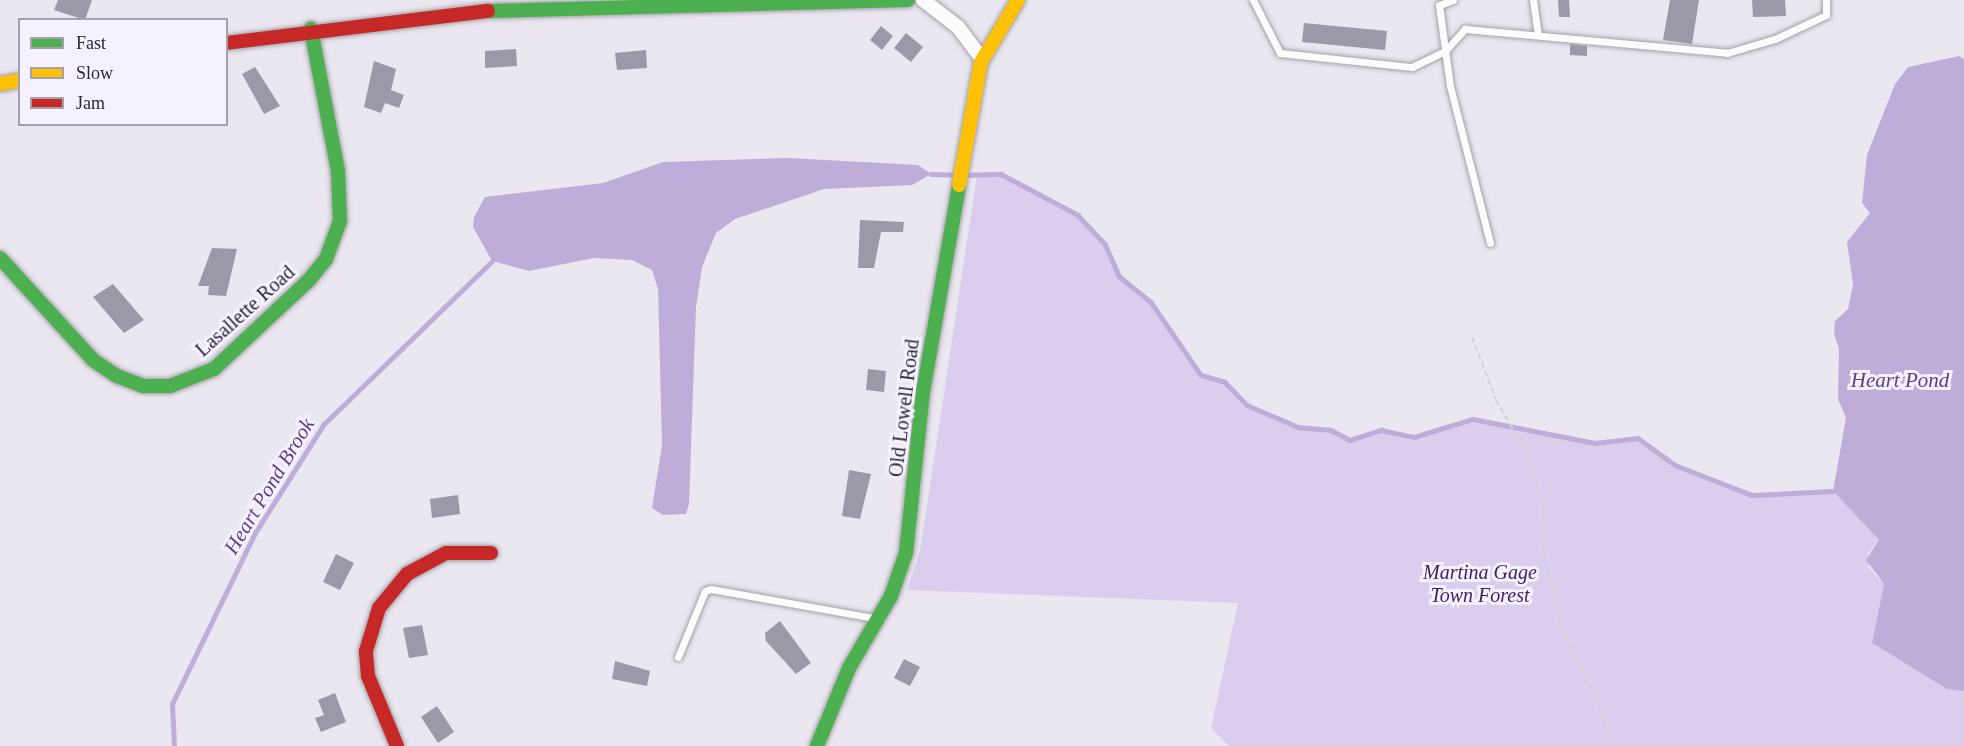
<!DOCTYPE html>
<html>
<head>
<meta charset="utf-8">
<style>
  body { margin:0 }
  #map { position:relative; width:1964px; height:746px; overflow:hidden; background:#eae7f0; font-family:"Times New Roman",serif }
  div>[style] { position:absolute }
  .green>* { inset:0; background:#dacdee }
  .water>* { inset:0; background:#bdadd8 }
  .stream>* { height:4.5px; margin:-2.25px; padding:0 2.25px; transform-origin:2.25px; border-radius:2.25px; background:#bdadd8 }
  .building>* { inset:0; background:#9d98a5 }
  .path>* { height:2px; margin-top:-1px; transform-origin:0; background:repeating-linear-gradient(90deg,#d2d1d4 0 6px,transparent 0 9px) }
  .roads { filter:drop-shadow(0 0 2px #a4a2a8) drop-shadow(0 0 2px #a4a2a8) }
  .lane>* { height:7px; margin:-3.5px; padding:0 3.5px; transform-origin:3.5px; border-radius:3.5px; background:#fcfbfd }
  .street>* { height:14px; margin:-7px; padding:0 7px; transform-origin:7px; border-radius:7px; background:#fcfbfd }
  .fast>* { height:14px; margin:-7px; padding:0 7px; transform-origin:7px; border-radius:7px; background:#4caf50 }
  .slow>* { height:14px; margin:-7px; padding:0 7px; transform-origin:7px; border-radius:7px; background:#ffc107 }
  .jam>* { height:14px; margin:-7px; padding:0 7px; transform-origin:7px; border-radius:7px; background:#c62828 }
  span { translate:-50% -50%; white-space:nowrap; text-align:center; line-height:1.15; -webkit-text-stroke:6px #f6f1ff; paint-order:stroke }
  .street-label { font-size:20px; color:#2c2930 }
  .park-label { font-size:20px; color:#3e1e61; font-style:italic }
  .water-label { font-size:21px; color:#5f4086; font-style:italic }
  .legend { position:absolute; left:18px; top:18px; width:210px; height:108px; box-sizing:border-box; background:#f6f1ff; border:2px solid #a5a1ac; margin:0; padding:8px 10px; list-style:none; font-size:18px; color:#2c2930 }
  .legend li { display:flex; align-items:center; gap:12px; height:30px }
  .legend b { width:30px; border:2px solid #a5a1ac }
</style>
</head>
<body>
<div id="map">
  <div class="green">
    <div style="clip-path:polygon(1001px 174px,1078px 215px,1105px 244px,1119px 276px,1151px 302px,1201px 375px,1225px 382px,1247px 405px,1298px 427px,1331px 430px,1350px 440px,1381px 430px,1415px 437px,1473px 419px,1595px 443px,1638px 438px,1675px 465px,1752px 495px,1833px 491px,1879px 540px,1868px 553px,1869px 568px,1884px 584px,1872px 643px,1947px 689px,1964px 691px,1964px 746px,1229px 746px,1211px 728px,1238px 603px,907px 590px,920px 551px,977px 175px)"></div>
  </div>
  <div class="water">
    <div style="clip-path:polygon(1959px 56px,1964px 59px,1964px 691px,1947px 689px,1872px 643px,1884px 584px,1866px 560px,1879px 540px,1833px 491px,1846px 418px,1838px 399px,1839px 348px,1834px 334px,1835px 321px,1848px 309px,1853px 284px,1847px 242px,1870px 213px,1862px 203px,1867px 155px,1895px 84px,1908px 67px)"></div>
    <div style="clip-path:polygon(788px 158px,918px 165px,931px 174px,912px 185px,824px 189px,735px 219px,716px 233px,702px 267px,696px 307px,689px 504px,686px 514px,663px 515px,652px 508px,662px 445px,658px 289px,652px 270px,632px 260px,594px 258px,529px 271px,492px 261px,473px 227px,474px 217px,485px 197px,603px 183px,663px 162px)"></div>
  </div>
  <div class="stream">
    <div style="left:931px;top:174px;width:24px;rotate:2deg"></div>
    <div style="left:964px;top:175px;width:37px;rotate:-2deg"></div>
    <div style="left:1001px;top:174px;width:87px;rotate:28deg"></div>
    <div style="left:1078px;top:215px;width:40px;rotate:47deg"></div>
    <div style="left:1105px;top:244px;width:35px;rotate:66deg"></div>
    <div style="left:1119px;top:276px;width:41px;rotate:39.1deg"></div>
    <div style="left:1151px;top:302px;width:88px;rotate:55.6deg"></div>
    <div style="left:1201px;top:375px;width:25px;rotate:16deg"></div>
    <div style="left:1225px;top:382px;width:32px;rotate:46deg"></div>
    <div style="left:1247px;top:405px;width:56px;rotate:23.3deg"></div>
    <div style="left:1298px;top:427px;width:33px;rotate:5deg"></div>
    <div style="left:1331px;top:430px;width:21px;rotate:28deg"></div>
    <div style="left:1350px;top:440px;width:33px;rotate:-18deg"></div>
    <div style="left:1381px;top:430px;width:34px;rotate:12deg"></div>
    <div style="left:1414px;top:437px;width:62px;rotate:-17deg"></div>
    <div style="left:1473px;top:419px;width:124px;rotate:11.1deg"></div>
    <div style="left:1595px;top:443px;width:43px;rotate:-6.6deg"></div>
    <div style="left:1638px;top:438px;width:46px;rotate:36.1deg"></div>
    <div style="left:1675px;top:465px;width:83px;rotate:21.3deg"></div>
    <div style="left:1752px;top:495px;width:81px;rotate:-2.8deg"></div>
    <div style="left:174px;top:746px;width:42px;rotate:-92.7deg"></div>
    <div style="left:172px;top:704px;width:190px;rotate:-64.1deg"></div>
    <div style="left:255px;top:533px;width:129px;rotate:-57.7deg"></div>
    <div style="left:324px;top:424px;width:234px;rotate:-44.1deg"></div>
  </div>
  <div class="building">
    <div style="clip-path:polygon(58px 0,92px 0,85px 20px,54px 10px)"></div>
    <div style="clip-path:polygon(1558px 0,1569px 0,1570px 17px,1559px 17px)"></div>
    <div style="clip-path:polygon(1670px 0,1699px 0,1692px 44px,1663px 40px)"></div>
    <div style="clip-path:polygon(1752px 0,1785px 0,1786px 16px,1753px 17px)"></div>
    <div style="clip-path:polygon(1304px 23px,1387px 31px,1385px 50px,1302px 42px)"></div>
    <div style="clip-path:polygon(881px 26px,893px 36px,882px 50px,870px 40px)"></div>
    <div style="clip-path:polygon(906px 33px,923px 47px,911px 62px,894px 48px)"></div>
    <div style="clip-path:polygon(1570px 44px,1587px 46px,1587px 56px,1570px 55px)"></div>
    <div style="clip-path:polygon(516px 49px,517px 66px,485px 68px,485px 51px)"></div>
    <div style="clip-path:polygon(646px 50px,647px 68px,617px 70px,615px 53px)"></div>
    <div style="clip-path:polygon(374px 61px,396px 69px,391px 90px,404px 95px,399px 108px,385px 103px,381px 113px,364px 107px)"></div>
    <div style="clip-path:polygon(255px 67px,280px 106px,264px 114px,242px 74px)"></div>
    <div style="clip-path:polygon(860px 220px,904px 222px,903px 232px,881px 232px,874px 268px,858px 268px)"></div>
    <div style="clip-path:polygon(212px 248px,237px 249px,226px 296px,208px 295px,209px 286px,198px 286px)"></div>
    <div style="clip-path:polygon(113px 284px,144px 320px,124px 333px,93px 297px)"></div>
    <div style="clip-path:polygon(868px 369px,886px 371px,884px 392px,866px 390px)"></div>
    <div style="clip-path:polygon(849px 470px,871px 474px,860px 519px,842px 516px)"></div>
    <div style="clip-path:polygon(458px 495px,460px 514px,432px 518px,430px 499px)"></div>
    <div style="clip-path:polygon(336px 554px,354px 563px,340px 590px,323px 582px)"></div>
    <div style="clip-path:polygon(780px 621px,811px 663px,796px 674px,766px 641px,765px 633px)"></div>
    <div style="clip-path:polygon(422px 625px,428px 655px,409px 658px,403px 628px)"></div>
    <div style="clip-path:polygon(904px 659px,920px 667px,910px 686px,894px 678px)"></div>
    <div style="clip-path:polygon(615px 661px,650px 671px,647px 686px,612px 679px)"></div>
    <div style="clip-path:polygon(335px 693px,346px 722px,321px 732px,315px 718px,324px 715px,318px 700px)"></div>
    <div style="clip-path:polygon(437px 706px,454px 732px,438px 743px,421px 717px)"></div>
  </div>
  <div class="path">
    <div style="left:1472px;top:337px;width:67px;rotate:69.1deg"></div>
    <div style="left:1496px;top:400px;width:64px;rotate:59.8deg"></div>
    <div style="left:1528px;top:455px;width:52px;rotate:73.3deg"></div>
    <div style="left:1543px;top:505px;width:39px;rotate:91deg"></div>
    <div style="left:1542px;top:544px;width:95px;rotate:76.6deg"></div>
    <div style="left:1564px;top:636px;width:61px;rotate:61.8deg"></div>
    <div style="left:1593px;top:690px;width:59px;rotate:71.3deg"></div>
  </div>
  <div class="roads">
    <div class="lane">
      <div style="left:1253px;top:0;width:59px;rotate:63deg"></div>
      <div style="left:1280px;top:53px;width:133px;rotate:6.1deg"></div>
      <div style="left:1412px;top:67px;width:37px;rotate:-26deg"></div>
      <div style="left:1445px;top:51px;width:30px;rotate:-48deg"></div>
      <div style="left:1465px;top:29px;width:263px;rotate:5.2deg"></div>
      <div style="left:1727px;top:53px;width:50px;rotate:-16.3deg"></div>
      <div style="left:1775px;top:39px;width:56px;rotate:-25.2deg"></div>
      <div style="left:1826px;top:15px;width:15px;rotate:-90deg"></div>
      <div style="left:1453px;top:0;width:15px;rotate:160deg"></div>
      <div style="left:1439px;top:5px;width:82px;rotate:82.3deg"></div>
      <div style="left:1450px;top:86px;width:162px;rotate:75.7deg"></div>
      <div style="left:1533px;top:0;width:34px;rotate:82deg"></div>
      <div style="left:678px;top:657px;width:71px;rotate:-67.8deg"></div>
      <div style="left:705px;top:591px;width:6px;rotate:-18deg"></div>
      <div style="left:711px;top:589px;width:166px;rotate:10.1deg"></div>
    </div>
    <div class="street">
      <div style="left:923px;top:0;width:44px;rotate:37.6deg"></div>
      <div style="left:958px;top:27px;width:40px;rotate:53deg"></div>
    </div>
    <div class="fast">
      <div style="left:488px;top:11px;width:420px;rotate:-1.5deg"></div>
      <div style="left:0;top:258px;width:138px;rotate:47.6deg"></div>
      <div style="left:93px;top:360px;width:29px;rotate:34deg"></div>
      <div style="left:117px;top:376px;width:28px;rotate:21deg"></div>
      <div style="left:143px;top:386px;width:27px"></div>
      <div style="left:170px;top:386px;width:47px;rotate:-21.1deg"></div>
      <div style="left:214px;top:369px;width:130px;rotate:-43.1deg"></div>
      <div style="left:309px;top:280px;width:27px;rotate:-51deg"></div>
      <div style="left:326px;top:259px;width:40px;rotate:-69.8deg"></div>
      <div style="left:340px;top:221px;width:50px;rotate:-92.3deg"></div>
      <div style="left:338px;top:171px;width:145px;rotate:-100.8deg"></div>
      <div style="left:817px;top:746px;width:84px;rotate:-67.7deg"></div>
      <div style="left:849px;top:668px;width:83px;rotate:-59.7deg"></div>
      <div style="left:891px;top:596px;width:46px;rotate:-70.8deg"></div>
      <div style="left:906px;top:553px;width:162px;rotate:-84deg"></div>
      <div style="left:923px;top:392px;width:210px;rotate:-80.1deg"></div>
    </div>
    <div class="slow">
      <div style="left:0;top:84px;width:20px;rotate:-11deg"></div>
      <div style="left:959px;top:185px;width:125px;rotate:-79.9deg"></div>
      <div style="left:981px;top:62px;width:72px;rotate:-59.2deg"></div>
    </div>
    <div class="jam">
      <div style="left:226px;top:43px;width:264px;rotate:-7deg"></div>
      <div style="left:397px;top:746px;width:76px;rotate:-112.5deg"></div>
      <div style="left:368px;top:676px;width:25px;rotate:-95deg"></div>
      <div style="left:366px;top:651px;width:45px;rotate:-73.2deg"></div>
      <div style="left:379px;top:608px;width:44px;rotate:-50.5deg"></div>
      <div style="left:407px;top:574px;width:44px;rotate:-28.3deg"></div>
      <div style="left:446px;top:553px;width:45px"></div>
    </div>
  </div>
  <div class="street-label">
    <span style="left:245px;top:311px;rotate:-42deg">Lasallette Road</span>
    <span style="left:904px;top:408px;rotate:-83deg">Old Lowell Road</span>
  </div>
  <div class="park-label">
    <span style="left:1480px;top:584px">Martina Gage<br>Town Forest</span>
  </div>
  <div class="water-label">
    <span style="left:1900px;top:380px">Heart Pond</span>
    <span style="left:269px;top:486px;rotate:-59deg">Heart Pond Brook</span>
  </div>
  <ul class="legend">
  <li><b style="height:8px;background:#4caf50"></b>Fast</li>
  <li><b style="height:8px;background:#ffc107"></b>Slow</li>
  <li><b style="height:8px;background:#c62828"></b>Jam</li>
  </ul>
</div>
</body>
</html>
